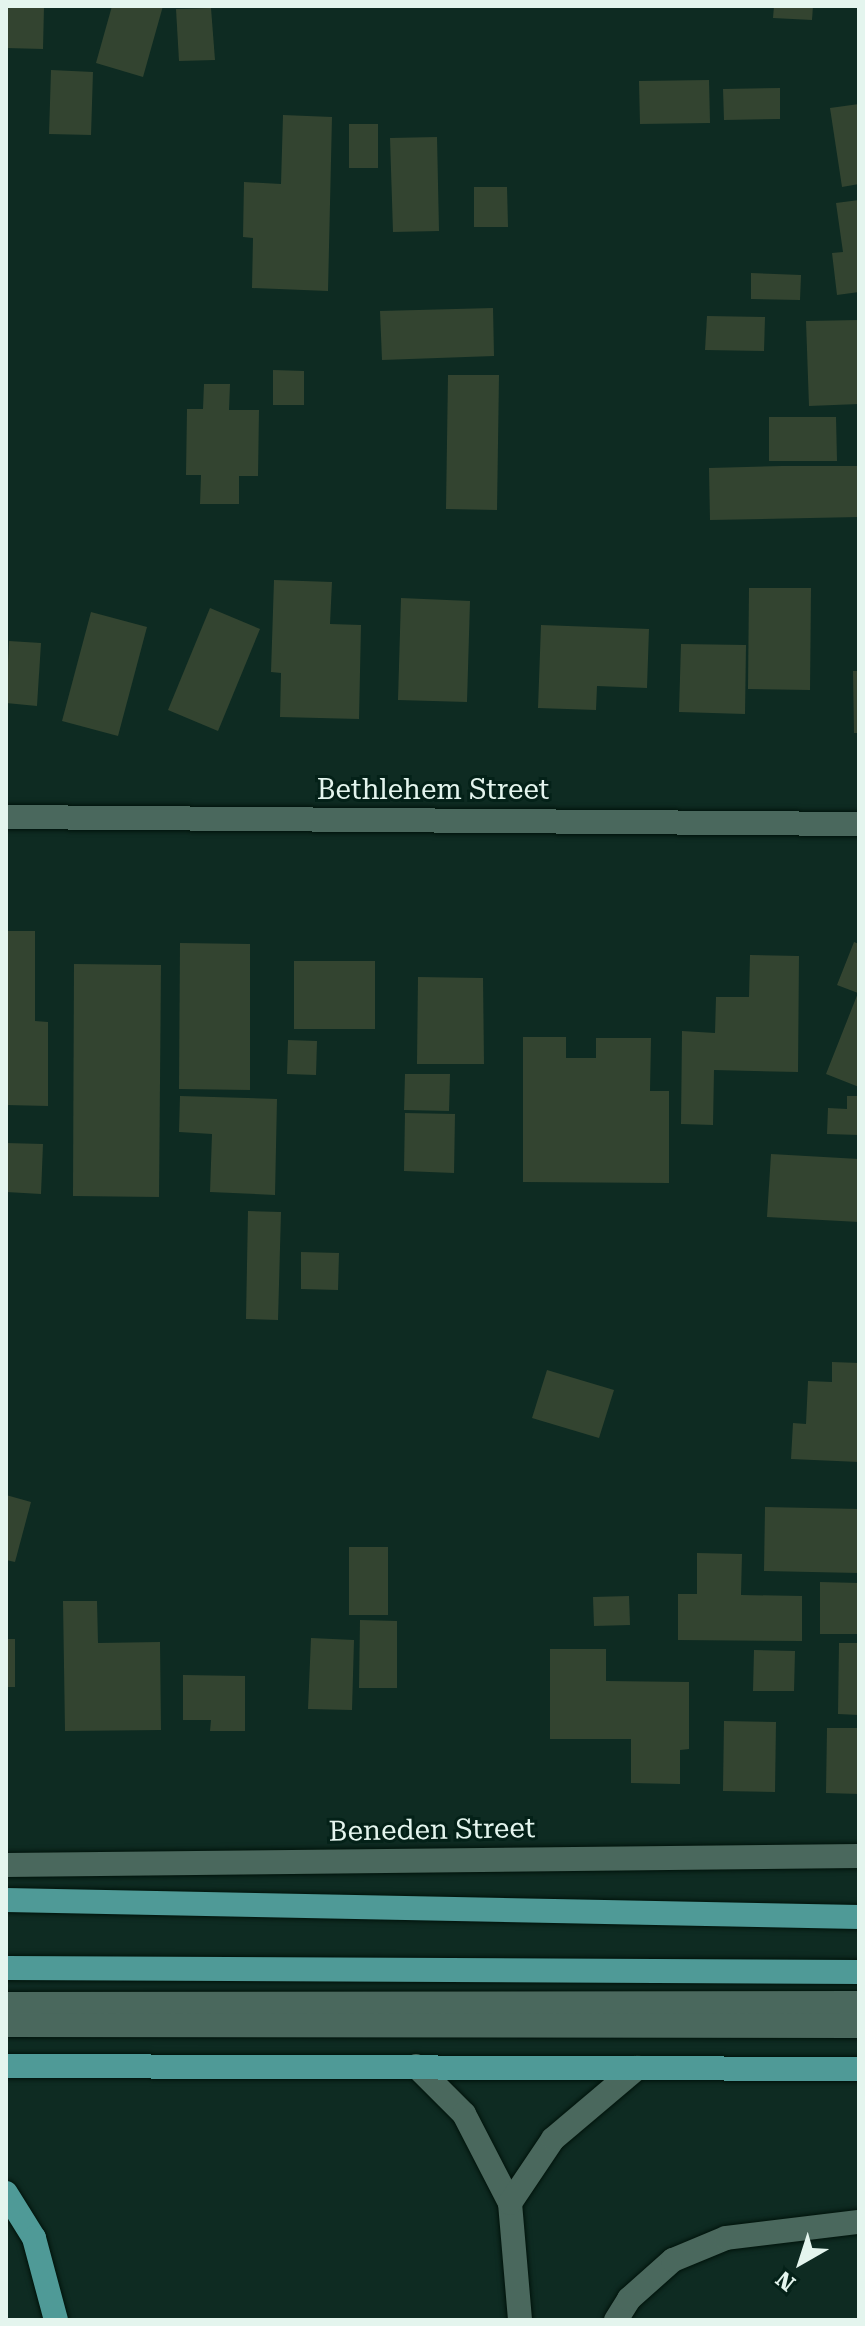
<!DOCTYPE html>
<html>
<head>
<meta charset="utf-8">
<style>
  body { margin:0 }
  #map { position:relative; width:865px; height:2326px; overflow:hidden; background:#0e2b22; font-family:"Roboto Serif",serif }
  div>[style] { position:absolute }
  .building>* { inset:0; background:#334430 }
  .roads { filter:drop-shadow(0 0 2px #00130b) drop-shadow(0 0 2px #00130b) }
  .minor>* { height:24px; margin:-12px; padding:0 12px; transform-origin:12px; border-radius:12px; background:#4a685d }
  .major>* { height:24px; margin:-12px; padding:0 12px; transform-origin:12px; border-radius:12px; background:#4f9a97 }
  span { translate:-50% -50%; white-space:nowrap; text-align:center; line-height:1.15; -webkit-text-stroke:6px #042118; paint-order:stroke }
  .street-label { font-size:28px; color:#e4f5ee }
  .frame { position:absolute; inset:0; border:8px solid #e4f5ee; pointer-events:none }
  .north { position:absolute; left:761px; top:2222px; width:80px; height:80px; -webkit-text-stroke:6px #042118; paint-order:stroke; rotate:219deg; font-size:22px; font-weight:700; line-height:32px; text-align:center; color:#e4f5ee }
  .north::after { content:''; display:block; margin:auto; width:28px; height:36px; background:#e4f5ee; clip-path:polygon(50% 0,100% 100%,50% 72%,0 100%) }
</style>
</head>
<body>
<div id="map">
  <div class="building">
    <div style="clip-path:polygon(6px 6px,44px 6px,43px 49px,6px 48px)"></div>
    <div style="clip-path:polygon(112px 6px,163px 6px,143px 77px,96px 63px)"></div>
    <div style="clip-path:polygon(774px 6px,813px 6px,812px 20px,773px 18px)"></div>
    <div style="clip-path:polygon(211px 8px,215px 60px,179px 61px,176px 9px)"></div>
    <div style="clip-path:polygon(51px 70px,93px 72px,91px 135px,49px 134px)"></div>
    <div style="clip-path:polygon(709px 80px,710px 123px,640px 124px,639px 81px)"></div>
    <div style="clip-path:polygon(780px 88px,780px 119px,724px 120px,723px 89px)"></div>
    <div style="clip-path:polygon(859px 104px,859px 184px,842px 187px,830px 108px)"></div>
    <div style="clip-path:polygon(283px 115px,332px 117px,328px 291px,252px 288px,253px 238px,243px 237px,244px 182px,281px 184px)"></div>
    <div style="clip-path:polygon(349px 124px,378px 124px,378px 168px,349px 168px)"></div>
    <div style="clip-path:polygon(437px 137px,439px 231px,393px 232px,390px 138px)"></div>
    <div style="clip-path:polygon(474px 187px,507px 187px,508px 227px,474px 227px)"></div>
    <div style="clip-path:polygon(859px 200px,859px 292px,837px 295px,832px 253px,843px 252px,836px 203px)"></div>
    <div style="clip-path:polygon(751px 273px,801px 275px,800px 300px,751px 299px)"></div>
    <div style="clip-path:polygon(493px 308px,494px 356px,382px 360px,380px 311px)"></div>
    <div style="clip-path:polygon(707px 316px,765px 317px,764px 351px,705px 350px)"></div>
    <div style="clip-path:polygon(859px 320px,859px 404px,809px 406px,806px 321px)"></div>
    <div style="clip-path:polygon(273px 370px,304px 371px,304px 405px,273px 405px)"></div>
    <div style="clip-path:polygon(448px 375px,499px 375px,497px 510px,446px 509px)"></div>
    <div style="clip-path:polygon(204px 384px,230px 384px,229px 410px,259px 410px,258px 476px,239px 476px,239px 504px,200px 504px,201px 475px,186px 475px,187px 409px,203px 409px)"></div>
    <div style="clip-path:polygon(769px 417px,836px 417px,837px 461px,769px 461px)"></div>
    <div style="clip-path:polygon(782px 466px,859px 466px,859px 517px,710px 520px,709px 468px)"></div>
    <div style="clip-path:polygon(274px 580px,332px 582px,330px 624px,361px 625px,359px 719px,280px 717px,281px 673px,271px 672px)"></div>
    <div style="clip-path:polygon(749px 588px,811px 588px,810px 690px,748px 689px)"></div>
    <div style="clip-path:polygon(401px 598px,470px 601px,467px 702px,398px 700px)"></div>
    <div style="clip-path:polygon(210px 608px,260px 629px,218px 731px,168px 710px)"></div>
    <div style="clip-path:polygon(91px 612px,147px 627px,118px 736px,62px 721px)"></div>
    <div style="clip-path:polygon(541px 625px,649px 629px,647px 688px,597px 686px,596px 710px,538px 708px)"></div>
    <div style="clip-path:polygon(9px 641px,41px 643px,37px 706px,6px 703px)"></div>
    <div style="clip-path:polygon(681px 644px,746px 645px,745px 714px,679px 712px)"></div>
    <div style="clip-path:polygon(853px 671px,859px 671px,859px 733px,854px 733px)"></div>
    <div style="clip-path:polygon(6px 931px,35px 931px,35px 1021px,48px 1022px,48px 1106px,6px 1105px)"></div>
    <div style="clip-path:polygon(854px 942px,859px 944px,859px 1087px,826px 1074px,858px 993px,837px 985px)"></div>
    <div style="clip-path:polygon(180px 943px,250px 944px,250px 1090px,179px 1089px)"></div>
    <div style="clip-path:polygon(750px 955px,799px 956px,798px 1072px,714px 1070px,713px 1125px,681px 1124px,682px 1031px,715px 1033px,716px 997px,749px 997px)"></div>
    <div style="clip-path:polygon(294px 961px,375px 961px,375px 1029px,294px 1029px)"></div>
    <div style="clip-path:polygon(74px 964px,161px 965px,159px 1197px,73px 1196px)"></div>
    <div style="clip-path:polygon(418px 977px,483px 978px,484px 1064px,417px 1064px)"></div>
    <div style="clip-path:polygon(523px 1037px,566px 1037px,566px 1058px,596px 1058px,596px 1038px,651px 1038px,650px 1091px,669px 1091px,669px 1183px,523px 1182px)"></div>
    <div style="clip-path:polygon(288px 1040px,317px 1041px,316px 1075px,287px 1074px)"></div>
    <div style="clip-path:polygon(405px 1074px,450px 1074px,449px 1111px,404px 1110px)"></div>
    <div style="clip-path:polygon(180px 1096px,277px 1099px,275px 1195px,210px 1192px,212px 1134px,179px 1132px)"></div>
    <div style="clip-path:polygon(847px 1096px,859px 1096px,859px 1135px,827px 1134px,828px 1108px,847px 1109px)"></div>
    <div style="clip-path:polygon(405px 1113px,455px 1114px,454px 1173px,404px 1171px)"></div>
    <div style="clip-path:polygon(6px 1143px,43px 1144px,41px 1194px,6px 1192px)"></div>
    <div style="clip-path:polygon(771px 1154px,859px 1159px,859px 1222px,767px 1217px)"></div>
    <div style="clip-path:polygon(248px 1211px,281px 1212px,278px 1320px,246px 1319px)"></div>
    <div style="clip-path:polygon(301px 1252px,339px 1253px,338px 1290px,301px 1289px)"></div>
    <div style="clip-path:polygon(832px 1362px,859px 1363px,859px 1462px,791px 1459px,793px 1423px,806px 1424px,808px 1381px,832px 1382px)"></div>
    <div style="clip-path:polygon(547px 1370px,614px 1390px,599px 1438px,532px 1418px)"></div>
    <div style="clip-path:polygon(6px 1495px,31px 1502px,15px 1562px,6px 1560px)"></div>
    <div style="clip-path:polygon(765px 1507px,859px 1509px,859px 1573px,764px 1571px)"></div>
    <div style="clip-path:polygon(349px 1547px,388px 1547px,388px 1615px,349px 1615px)"></div>
    <div style="clip-path:polygon(697px 1553px,742px 1554px,741px 1595px,802px 1596px,802px 1641px,678px 1640px,678px 1594px,697px 1594px)"></div>
    <div style="clip-path:polygon(820px 1582px,859px 1583px,859px 1634px,820px 1634px)"></div>
    <div style="clip-path:polygon(629px 1596px,630px 1625px,594px 1626px,593px 1597px)"></div>
    <div style="clip-path:polygon(63px 1601px,97px 1601px,98px 1643px,160px 1642px,161px 1730px,65px 1731px)"></div>
    <div style="clip-path:polygon(360px 1620px,397px 1621px,397px 1688px,359px 1688px)"></div>
    <div style="clip-path:polygon(311px 1638px,354px 1640px,352px 1710px,308px 1709px)"></div>
    <div style="clip-path:polygon(6px 1639px,15px 1639px,15px 1687px,6px 1687px)"></div>
    <div style="clip-path:polygon(839px 1643px,859px 1643px,859px 1715px,838px 1714px)"></div>
    <div style="clip-path:polygon(550px 1649px,606px 1649px,606px 1681px,689px 1682px,689px 1749px,680px 1750px,680px 1784px,631px 1783px,631px 1739px,550px 1739px)"></div>
    <div style="clip-path:polygon(754px 1650px,795px 1651px,794px 1691px,753px 1691px)"></div>
    <div style="clip-path:polygon(183px 1675px,245px 1676px,245px 1731px,210px 1731px,211px 1720px,183px 1720px)"></div>
    <div style="clip-path:polygon(724px 1721px,776px 1722px,775px 1792px,723px 1791px)"></div>
    <div style="clip-path:polygon(827px 1728px,859px 1728px,859px 1794px,826px 1793px)"></div>
  </div>
  <div class="roads">
    <div class="minor">
      <div style="left:6px;top:817px;width:853px;rotate:0.47deg"></div>
      <div style="left:6px;top:1865px;width:853px;rotate:-0.6deg"></div>
      <div style="left:6px;top:2004px;width:853px;rotate:-0.07deg"></div>
      <div style="left:6px;top:2025px;width:853px;rotate:0.07deg"></div>
      <div style="left:416px;top:2066px;width:68px;rotate:45deg"></div>
      <div style="left:464px;top:2114px;width:100px;rotate:62.7deg"></div>
      <div style="left:510px;top:2203px;width:117px;rotate:85.1deg"></div>
      <div style="left:510px;top:2203px;width:77px;rotate:-56.1deg"></div>
      <div style="left:553px;top:2139px;width:110px;rotate:-40.2deg"></div>
      <div style="left:616px;top:2320px;width:25px;rotate:-58deg"></div>
      <div style="left:629px;top:2299px;width:59px;rotate:-41.6deg"></div>
      <div style="left:673px;top:2260px;width:57px;rotate:-22.5deg"></div>
      <div style="left:726px;top:2238px;width:134px;rotate:-6.9deg"></div>
    </div>
    <div class="major">
      <div style="left:6px;top:1900px;width:853px;rotate:1.14deg"></div>
      <div style="left:6px;top:1968px;width:853px;rotate:0.27deg"></div>
      <div style="left:6px;top:2066px;width:853px;rotate:0.2deg"></div>
      <div style="left:6px;top:2193px;width:53px;rotate:58.1deg"></div>
      <div style="left:34px;top:2238px;width:85px;rotate:75deg"></div>
    </div>
  </div>
  <div class="street-label">
    <span style="left:433px;top:790px">Bethlehem Street</span>
    <span style="left:432px;top:1830px;rotate:-1deg">Beneden Street</span>
  </div>
  <div class="frame"></div>
  <div class="north">N</div>
</div>
</body>
</html>
